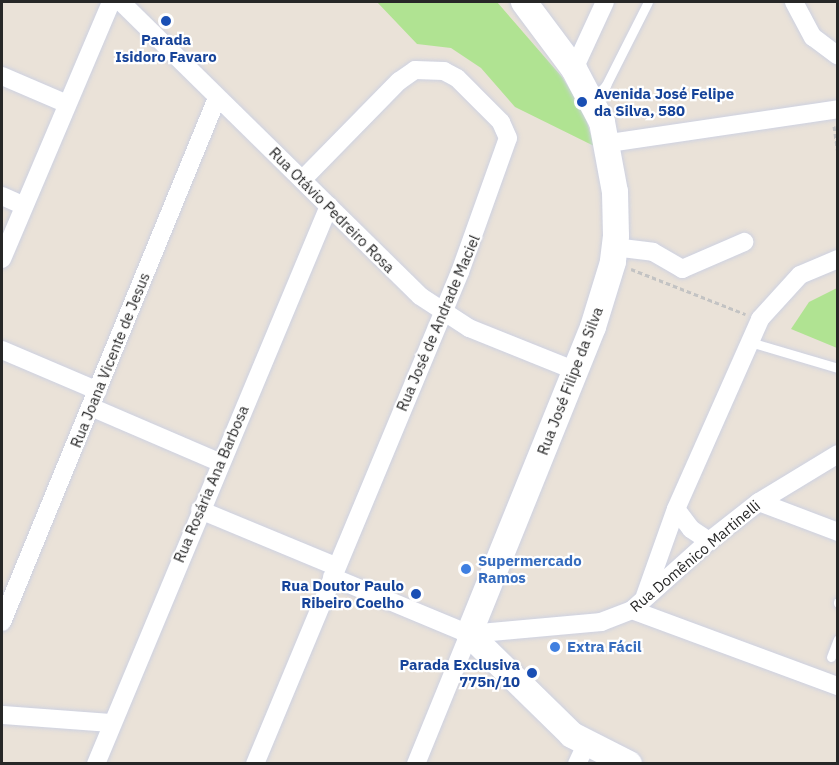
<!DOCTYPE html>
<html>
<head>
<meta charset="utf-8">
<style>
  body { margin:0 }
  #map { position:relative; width:839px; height:765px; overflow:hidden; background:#eae2d8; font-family:"IBM Plex Sans",sans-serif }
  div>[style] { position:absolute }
  .green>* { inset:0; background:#b0e392 }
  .path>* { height:3px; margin-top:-1.5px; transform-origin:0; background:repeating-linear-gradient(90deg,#c3c3c3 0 4.5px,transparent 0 7.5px) }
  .roads { filter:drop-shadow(0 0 2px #cdd1e1) drop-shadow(0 0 2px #cdd1e1) }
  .lane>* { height:9px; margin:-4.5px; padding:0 4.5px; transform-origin:4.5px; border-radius:4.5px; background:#fff }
  .street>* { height:18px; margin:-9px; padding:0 9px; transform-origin:9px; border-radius:9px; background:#fff }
  .secondary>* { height:26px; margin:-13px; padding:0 13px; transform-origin:13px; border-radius:13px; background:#fff }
  .dots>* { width:16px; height:16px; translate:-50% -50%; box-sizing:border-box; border:3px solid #fff; border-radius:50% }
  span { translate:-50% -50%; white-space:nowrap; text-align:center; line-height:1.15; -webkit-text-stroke:4.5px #fff; paint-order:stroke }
  .transit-label { font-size:15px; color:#164399; font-weight:700 }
  .left { translate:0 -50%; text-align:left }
  .right { translate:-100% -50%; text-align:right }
  .street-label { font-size:15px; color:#272727 }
  .shop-label { font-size:15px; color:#366cbe; font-weight:700 }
  .frame { position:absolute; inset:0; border:3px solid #272727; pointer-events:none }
</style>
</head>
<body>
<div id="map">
  <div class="green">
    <div style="clip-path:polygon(377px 2px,497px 2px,562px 77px,584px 112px,594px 146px,515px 107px,481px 68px,451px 48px,417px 44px)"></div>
    <div style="clip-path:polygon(837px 288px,837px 348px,791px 329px,809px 302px)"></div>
  </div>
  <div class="path">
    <div style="left:834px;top:126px;width:27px;rotate:82deg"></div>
    <div style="left:631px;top:269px;width:123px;rotate:21.5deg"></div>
  </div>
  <div class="roads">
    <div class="lane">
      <div style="left:594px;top:98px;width:18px;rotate:-47deg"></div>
      <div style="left:606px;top:85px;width:93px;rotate:-63.2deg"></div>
      <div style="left:750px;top:342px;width:92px;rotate:16.5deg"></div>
      <div style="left:838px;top:602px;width:1px;rotate:90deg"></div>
      <div style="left:831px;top:657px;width:19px;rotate:-69deg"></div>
    </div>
    <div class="street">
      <div style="left:121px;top:2px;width:419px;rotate:44.5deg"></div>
      <div style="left:420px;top:296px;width:59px;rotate:33.1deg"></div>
      <div style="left:469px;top:328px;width:115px;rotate:21.9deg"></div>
      <div style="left:794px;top:2px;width:40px;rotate:62deg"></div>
      <div style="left:813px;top:37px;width:31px;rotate:37deg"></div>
      <div style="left:574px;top:69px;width:74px;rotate:-65.2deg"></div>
      <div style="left:2px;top:76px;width:71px;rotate:23.3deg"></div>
      <div style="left:609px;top:143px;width:232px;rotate:-8.4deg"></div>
      <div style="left:2px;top:196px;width:24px;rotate:24deg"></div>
      <div style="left:614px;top:247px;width:39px;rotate:7deg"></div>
      <div style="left:653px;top:252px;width:34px;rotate:30deg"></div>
      <div style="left:682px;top:269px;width:68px;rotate:-23.5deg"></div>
      <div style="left:2px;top:259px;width:279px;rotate:-67deg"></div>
      <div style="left:2px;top:350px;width:104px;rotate:23.1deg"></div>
      <div style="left:91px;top:407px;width:139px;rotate:23.3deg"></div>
      <div style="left:759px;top:502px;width:85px;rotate:20.8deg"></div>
      <div style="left:676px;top:509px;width:25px;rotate:53deg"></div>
      <div style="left:691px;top:529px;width:22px;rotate:34deg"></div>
      <div style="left:200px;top:510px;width:146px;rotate:22.5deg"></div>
      <div style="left:332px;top:577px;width:148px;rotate:22.6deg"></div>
      <div style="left:469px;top:634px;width:133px;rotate:-5.2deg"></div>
      <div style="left:601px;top:622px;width:33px;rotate:-21deg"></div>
      <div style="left:632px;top:610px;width:103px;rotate:-41.9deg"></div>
      <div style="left:709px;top:541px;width:63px;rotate:-38deg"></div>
      <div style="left:759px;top:502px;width:92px;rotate:-31.3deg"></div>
      <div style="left:645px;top:596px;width:92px;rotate:-70.4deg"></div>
      <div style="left:676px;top:509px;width:208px;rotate:-66.1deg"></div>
      <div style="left:760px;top:319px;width:59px;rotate:-47.7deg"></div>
      <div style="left:800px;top:275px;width:41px;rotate:-22.8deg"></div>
      <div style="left:632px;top:610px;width:220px;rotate:20.3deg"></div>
      <div style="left:2px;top:622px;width:566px;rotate:-67.69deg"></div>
      <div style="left:2px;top:715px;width:110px;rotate:4.2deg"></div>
      <div style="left:96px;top:764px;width:605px;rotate:-67.34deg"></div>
      <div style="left:255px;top:764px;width:533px;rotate:-67.38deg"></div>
      <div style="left:460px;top:272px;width:142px;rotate:-70.3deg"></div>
      <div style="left:508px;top:138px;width:17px;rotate:-114deg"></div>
      <div style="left:501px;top:122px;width:62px;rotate:-135deg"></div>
      <div style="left:457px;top:78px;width:15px;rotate:-152deg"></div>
      <div style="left:444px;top:71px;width:29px;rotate:-178deg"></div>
      <div style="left:415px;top:70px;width:19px;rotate:145deg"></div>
      <div style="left:399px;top:81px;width:136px;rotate:134.4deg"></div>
      <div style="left:416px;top:764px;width:140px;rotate:-67.8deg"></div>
      <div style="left:577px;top:764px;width:21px;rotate:-65deg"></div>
    </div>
    <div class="secondary">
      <div style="left:524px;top:2px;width:84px;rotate:53.3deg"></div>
      <div style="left:574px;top:69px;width:60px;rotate:62.2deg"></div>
      <div style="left:602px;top:122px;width:71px;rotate:79.5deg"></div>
      <div style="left:615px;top:192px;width:44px;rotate:88.7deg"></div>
      <div style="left:616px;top:236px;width:26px;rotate:97deg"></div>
      <div style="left:613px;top:262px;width:68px;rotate:107.1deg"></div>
      <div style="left:593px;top:327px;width:331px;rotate:112deg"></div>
      <div style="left:469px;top:634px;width:144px;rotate:44.4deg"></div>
      <div style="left:572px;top:735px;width:64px;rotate:27deg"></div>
    </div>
  </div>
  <div class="dots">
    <div style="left:166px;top:21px;background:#1a4fb4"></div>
    <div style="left:582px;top:102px;background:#1a4fb4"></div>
    <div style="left:466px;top:569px;background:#3f7fe0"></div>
    <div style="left:416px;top:594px;background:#1a4fb4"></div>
    <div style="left:555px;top:647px;background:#3f7fe0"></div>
    <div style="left:532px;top:673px;background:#1a4fb4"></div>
  </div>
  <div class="transit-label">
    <span style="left:166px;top:48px">Parada<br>Isidoro Favaro</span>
    <span class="left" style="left:594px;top:102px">Avenida José Felipe<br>da Silva, 580</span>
    <span class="right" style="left:404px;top:594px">Rua Doutor Paulo<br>Ribeiro Coelho</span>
    <span class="right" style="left:520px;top:673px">Parada Exclusiva<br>775n/10</span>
  </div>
  <div class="street-label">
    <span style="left:332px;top:210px;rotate:45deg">Rua Otávio Pedreiro Rosa</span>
    <span style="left:438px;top:323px;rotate:-67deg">Rua José de Andrade Maciel</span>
    <span style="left:110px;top:360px;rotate:-68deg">Rua Joana Vicente de Jesus</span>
    <span style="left:570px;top:381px;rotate:-69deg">Rua José Filipe da Silva</span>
    <span style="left:211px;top:484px;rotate:-67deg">Rua Rosária Ana Barbosa</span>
    <span style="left:695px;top:556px;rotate:-40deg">Rua Domênico Martinelli</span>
  </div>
  <div class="shop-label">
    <span class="left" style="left:478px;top:569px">Supermercado<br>Ramos</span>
    <span class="left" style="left:567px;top:647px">Extra Fácil</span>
  </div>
  <div class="frame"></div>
</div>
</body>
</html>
